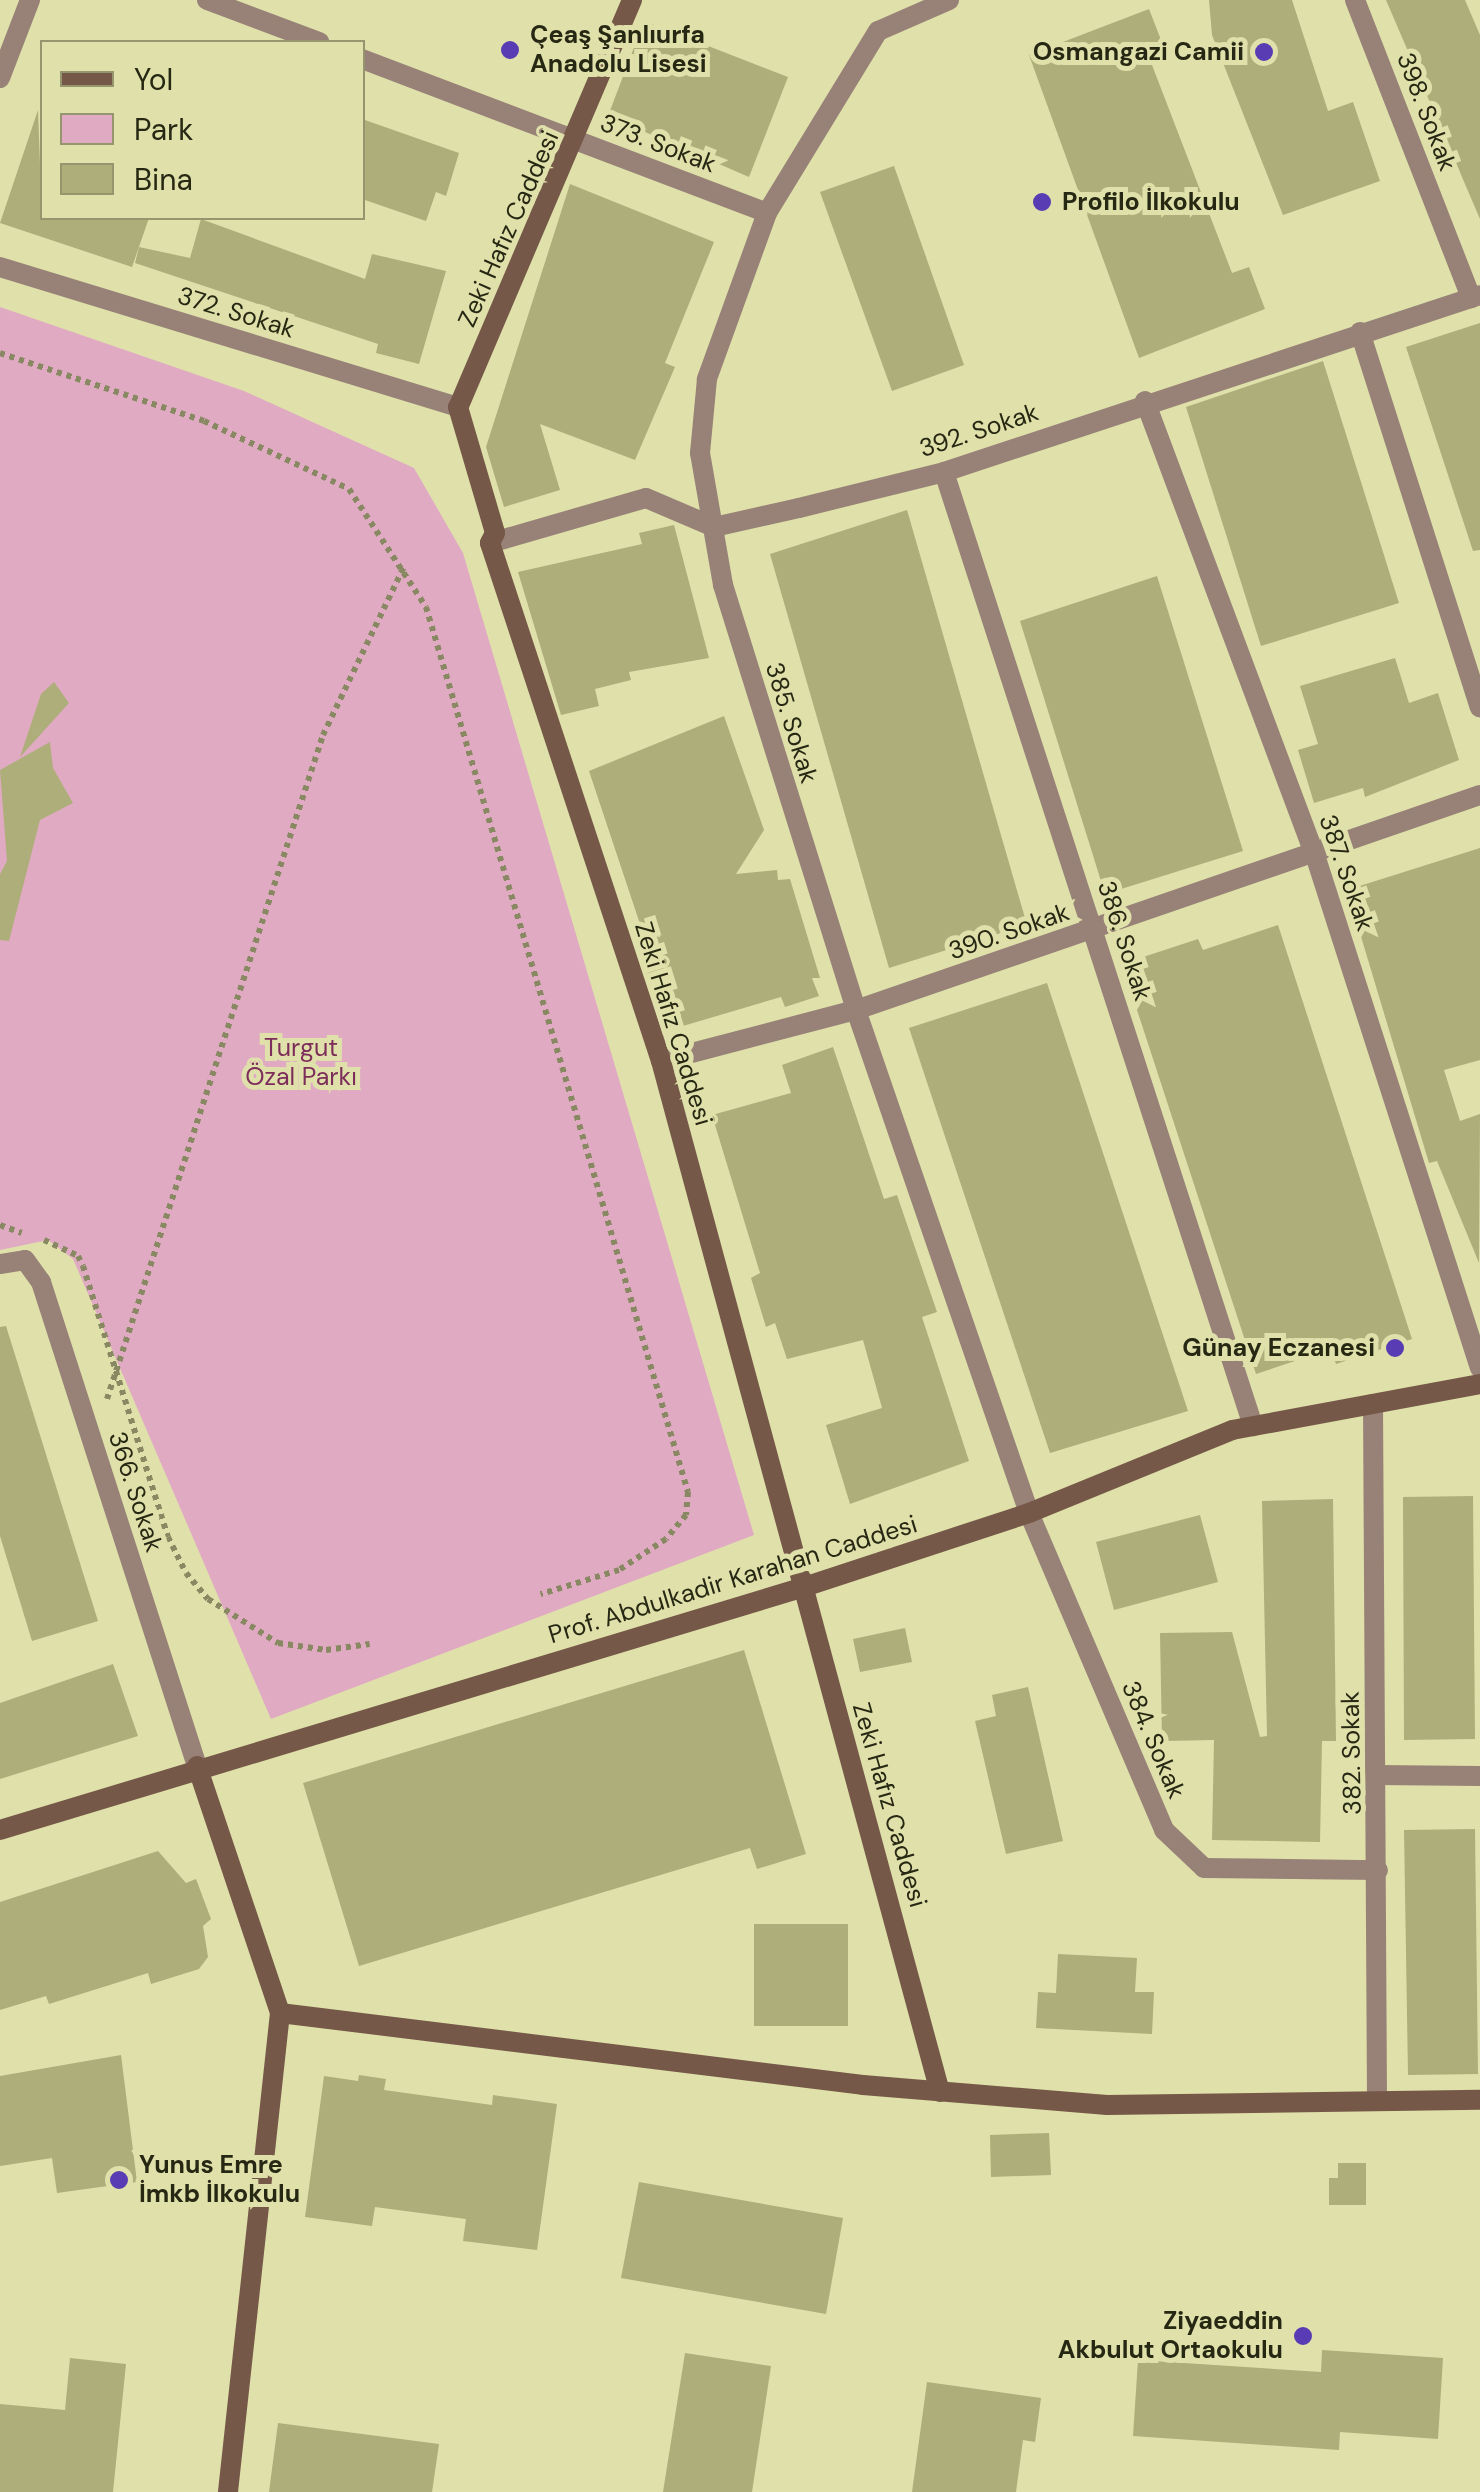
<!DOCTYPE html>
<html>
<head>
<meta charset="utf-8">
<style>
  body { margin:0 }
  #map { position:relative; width:1480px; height:2492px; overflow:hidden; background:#dfe0aa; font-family:"DM Sans",sans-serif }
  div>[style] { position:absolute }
  .green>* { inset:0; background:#e0aac3 }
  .building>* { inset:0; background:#adae7a }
  .path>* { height:6px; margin-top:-3px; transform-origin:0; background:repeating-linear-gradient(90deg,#888962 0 5px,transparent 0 10px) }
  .street>* { height:20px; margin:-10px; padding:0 10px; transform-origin:10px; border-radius:10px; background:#988277 }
  .secondary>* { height:20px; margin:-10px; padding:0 10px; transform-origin:10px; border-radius:10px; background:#765848 }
  .dots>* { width:28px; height:28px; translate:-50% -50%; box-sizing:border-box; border:5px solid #dfe0aa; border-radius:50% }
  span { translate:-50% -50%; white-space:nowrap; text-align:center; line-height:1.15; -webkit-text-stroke:10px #dfe0aa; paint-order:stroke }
  .poi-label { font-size:25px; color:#272813; font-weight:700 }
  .left { translate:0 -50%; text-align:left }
  .right { translate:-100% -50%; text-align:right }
  .street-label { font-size:25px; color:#272813 }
  .park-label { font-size:25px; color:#7d2d5a }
  .legend { position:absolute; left:40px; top:40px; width:325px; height:180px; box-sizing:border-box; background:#dfe0aa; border:2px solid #95966e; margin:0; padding:12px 18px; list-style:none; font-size:30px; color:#272813 }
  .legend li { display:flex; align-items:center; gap:20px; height:50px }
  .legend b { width:50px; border:2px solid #95966e }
</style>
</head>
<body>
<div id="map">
  <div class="green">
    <div style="clip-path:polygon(0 307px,244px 391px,414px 468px,463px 553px,754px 1535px,271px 1719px,73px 1259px,48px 1240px,0 1250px)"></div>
  </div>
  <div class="building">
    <div style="clip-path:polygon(1209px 0,1292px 0,1328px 111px,1353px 102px,1380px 181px,1283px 215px,1212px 35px)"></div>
    <div style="clip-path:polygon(1386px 0,1465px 0,1480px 35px,1480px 219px)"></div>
    <div style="clip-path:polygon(1149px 9px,1163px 45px,1147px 52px,1232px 273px,1249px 267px,1265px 309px,1139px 358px,1029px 55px)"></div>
    <div style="clip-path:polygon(644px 21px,788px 77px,749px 177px,608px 116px)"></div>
    <div style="clip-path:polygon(38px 110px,42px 218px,149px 218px,132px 267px,0 223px)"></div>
    <div style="clip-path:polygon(362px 119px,459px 153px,446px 196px,436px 192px,426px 221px,362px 199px)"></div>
    <div style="clip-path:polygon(894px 166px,964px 365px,892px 391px,820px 192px)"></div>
    <div style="clip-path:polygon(570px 184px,714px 242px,665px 363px,675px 367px,635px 460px,540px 424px,560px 490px,504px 507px,486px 447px)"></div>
    <div style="clip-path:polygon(201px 219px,365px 279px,372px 254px,446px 271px,419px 364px,376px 353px,378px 344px,135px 263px,139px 247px,190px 258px)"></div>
    <div style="clip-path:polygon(1480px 323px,1480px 550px,1473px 551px,1406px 347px)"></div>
    <div style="clip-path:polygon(1323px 361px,1399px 603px,1261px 646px,1186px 407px)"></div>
    <div style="clip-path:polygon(907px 510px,1027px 925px,889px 968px,770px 554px)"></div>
    <div style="clip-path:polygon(674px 525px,709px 658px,629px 672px,631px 680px,595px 689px,599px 706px,561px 715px,518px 572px,642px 544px,639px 533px)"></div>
    <div style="clip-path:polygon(1157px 576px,1243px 851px,1105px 894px,1020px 621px)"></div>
    <div style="clip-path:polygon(1395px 658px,1409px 703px,1438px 693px,1459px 760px,1365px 797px,1363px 788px,1314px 803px,1298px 750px,1318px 744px,1300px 686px)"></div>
    <div style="clip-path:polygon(54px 682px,69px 703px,20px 757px,41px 694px)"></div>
    <div style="clip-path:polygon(724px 716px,764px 830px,736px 874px,777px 870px,778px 880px,790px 879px,820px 978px,812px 978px,819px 996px,785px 1007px,781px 997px,666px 1031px,632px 926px,640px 924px,589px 771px)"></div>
    <div style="clip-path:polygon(50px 742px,53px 768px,73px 803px,40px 820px,9px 941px,0 940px,0 874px,7px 861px,0 770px)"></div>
    <div style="clip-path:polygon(1480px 848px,1480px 1060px,1444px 1070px,1460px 1121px,1480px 1114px,1479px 1263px,1437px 1161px,1429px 1163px,1347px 890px)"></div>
    <div style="clip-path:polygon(1278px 925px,1412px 1339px,1336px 1364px,1331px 1349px,1256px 1374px,1122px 964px,1198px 939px,1203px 950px)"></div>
    <div style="clip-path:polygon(1047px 983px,1188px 1411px,1050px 1453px,909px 1028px)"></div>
    <div style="clip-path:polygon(833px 1047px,884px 1199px,897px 1195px,937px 1312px,922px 1317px,969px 1461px,850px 1504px,826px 1425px,882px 1408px,863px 1340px,787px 1359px,775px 1323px,766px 1327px,751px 1278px,760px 1273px,712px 1115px,791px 1093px,782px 1065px)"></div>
    <div style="clip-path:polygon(6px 1326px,98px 1621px,32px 1641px,0 1536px,0 1327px)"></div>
    <div style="clip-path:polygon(1473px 1496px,1475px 1739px,1404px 1740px,1403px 1497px)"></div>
    <div style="clip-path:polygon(1333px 1499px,1336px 1741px,1322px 1741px,1320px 1842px,1212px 1840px,1214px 1740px,1162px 1741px,1160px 1633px,1232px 1632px,1260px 1737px,1267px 1736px,1262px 1501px)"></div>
    <div style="clip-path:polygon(1200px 1515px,1218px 1582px,1114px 1610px,1096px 1542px)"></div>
    <div style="clip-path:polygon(905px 1628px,912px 1662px,860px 1672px,853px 1639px)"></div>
    <div style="clip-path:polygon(744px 1650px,806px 1854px,757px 1869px,750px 1848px,359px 1966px,303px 1783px)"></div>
    <div style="clip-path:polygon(113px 1664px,138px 1736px,0 1779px,0 1703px)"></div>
    <div style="clip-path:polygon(1028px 1687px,1063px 1841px,1006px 1854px,975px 1721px,996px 1716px,992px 1695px)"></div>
    <div style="clip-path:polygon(1475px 1829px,1478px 2074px,1408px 2075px,1404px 1830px)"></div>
    <div style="clip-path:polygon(158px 1851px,186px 1883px,196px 1879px,211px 1919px,203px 1926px,208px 1957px,199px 1969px,151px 1984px,148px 1973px,49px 2004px,46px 1996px,0 2010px,0 1902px)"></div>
    <div style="clip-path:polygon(754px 1924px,848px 1924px,848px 2026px,754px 2026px)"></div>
    <div style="clip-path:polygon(1058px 1954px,1137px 1958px,1135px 1992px,1154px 1992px,1152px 2034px,1036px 2028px,1038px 1992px,1056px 1993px)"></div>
    <div style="clip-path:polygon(121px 2055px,137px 2182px,57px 2193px,52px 2158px,0 2166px,0 2076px)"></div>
    <div style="clip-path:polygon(359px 2075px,386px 2079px,384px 2090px,492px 2105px,493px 2095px,557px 2104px,537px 2250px,463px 2241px,466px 2219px,375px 2207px,372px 2226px,305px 2217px,324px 2076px,358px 2081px)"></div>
    <div style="clip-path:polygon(1049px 2133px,1051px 2175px,991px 2177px,990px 2135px)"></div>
    <div style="clip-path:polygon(1338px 2163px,1366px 2163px,1366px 2205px,1329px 2205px,1329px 2178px,1338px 2178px)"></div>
    <div style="clip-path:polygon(639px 2182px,843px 2218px,826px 2314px,621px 2278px)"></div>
    <div style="clip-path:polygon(1322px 2350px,1443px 2358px,1438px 2439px,1340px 2432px,1339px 2450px,1133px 2436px,1138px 2360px,1321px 2372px)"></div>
    <div style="clip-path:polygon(685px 2353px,771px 2366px,752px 2492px,663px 2492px)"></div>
    <div style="clip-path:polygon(70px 2358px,126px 2364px,113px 2492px,0 2492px,0 2404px,65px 2410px)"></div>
    <div style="clip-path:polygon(927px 2382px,1041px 2398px,1035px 2442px,1023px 2440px,1016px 2492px,912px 2492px)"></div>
    <div style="clip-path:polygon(278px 2423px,439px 2444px,432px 2492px,269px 2492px)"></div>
  </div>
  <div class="path">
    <div style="left:0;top:353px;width:215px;rotate:18.4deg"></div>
    <div style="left:204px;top:421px;width:160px;rotate:25.1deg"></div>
    <div style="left:349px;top:489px;width:141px;rotate:56.9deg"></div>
    <div style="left:426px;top:607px;width:923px;rotate:73.51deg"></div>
    <div style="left:688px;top:1492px;width:23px;rotate:95deg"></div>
    <div style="left:686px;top:1515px;width:31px;rotate:130deg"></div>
    <div style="left:666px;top:1539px;width:56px;rotate:146.6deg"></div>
    <div style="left:619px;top:1570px;width:82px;rotate:162.9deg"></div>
    <div style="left:0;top:1225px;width:23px;rotate:20deg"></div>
    <div style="left:44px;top:1240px;width:38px;rotate:25deg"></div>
    <div style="left:78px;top:1256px;width:11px;rotate:63deg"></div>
    <div style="left:83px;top:1266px;width:284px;rotate:72.6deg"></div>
    <div style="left:168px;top:1537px;width:40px;rotate:63.4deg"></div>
    <div style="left:186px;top:1573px;width:34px;rotate:50deg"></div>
    <div style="left:208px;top:1599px;width:83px;rotate:32.2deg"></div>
    <div style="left:278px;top:1643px;width:49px;rotate:8.3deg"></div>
    <div style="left:326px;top:1650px;width:44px;rotate:-7.8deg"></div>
    <div style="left:107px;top:1399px;width:698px;rotate:-71.98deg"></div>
    <div style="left:323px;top:735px;width:187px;rotate:-64.3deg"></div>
  </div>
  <div class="street">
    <div style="left:207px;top:0;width:120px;rotate:20.6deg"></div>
    <div style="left:949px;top:0;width:77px;rotate:156.4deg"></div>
    <div style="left:878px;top:31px;width:213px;rotate:121.4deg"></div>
    <div style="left:767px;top:213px;width:177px;rotate:109.9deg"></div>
    <div style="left:707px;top:379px;width:74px;rotate:95.4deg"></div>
    <div style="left:700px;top:453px;width:134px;rotate:80.1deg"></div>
    <div style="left:723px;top:585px;width:445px;rotate:72.6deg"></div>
    <div style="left:856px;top:1010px;width:532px;rotate:71.02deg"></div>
    <div style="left:1029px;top:1513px;width:345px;rotate:66.9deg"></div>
    <div style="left:1164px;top:1830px;width:55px;rotate:43.5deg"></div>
    <div style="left:1204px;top:1868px;width:174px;rotate:0.7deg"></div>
    <div style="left:1355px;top:0;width:320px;rotate:68.7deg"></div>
    <div style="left:362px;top:59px;width:433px;rotate:20.8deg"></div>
    <div style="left:0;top:78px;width:84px;rotate:-69deg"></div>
    <div style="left:0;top:267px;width:479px;rotate:17deg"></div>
    <div style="left:1360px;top:332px;width:394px;rotate:72.3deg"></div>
    <div style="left:1145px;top:401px;width:482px;rotate:69.5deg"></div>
    <div style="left:1314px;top:852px;width:542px;rotate:72.17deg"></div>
    <div style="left:944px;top:472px;width:1003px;rotate:72.05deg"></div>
    <div style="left:490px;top:543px;width:162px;rotate:-16.1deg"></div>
    <div style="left:646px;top:498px;width:74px;rotate:23.1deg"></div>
    <div style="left:714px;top:527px;width:87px;rotate:-12.6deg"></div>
    <div style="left:799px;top:508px;width:149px;rotate:-13.9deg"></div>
    <div style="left:944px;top:472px;width:564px;rotate:-18.27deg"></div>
    <div style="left:661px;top:1061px;width:202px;rotate:-14.7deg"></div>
    <div style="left:856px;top:1010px;width:660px;rotate:-19.01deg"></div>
    <div style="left:0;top:1264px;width:25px;rotate:-9deg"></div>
    <div style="left:25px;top:1260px;width:27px;rotate:54deg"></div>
    <div style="left:41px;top:1282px;width:509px;rotate:72.14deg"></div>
    <div style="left:1373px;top:1404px;width:697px;rotate:89.67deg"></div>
    <div style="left:1377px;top:1775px;width:103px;rotate:0.6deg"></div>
  </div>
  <div class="secondary">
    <div style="left:632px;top:0;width:443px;rotate:113.1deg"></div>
    <div style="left:458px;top:407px;width:131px;rotate:73.6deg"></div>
    <div style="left:495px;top:533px;width:11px;rotate:117deg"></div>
    <div style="left:490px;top:543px;width:545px;rotate:71.73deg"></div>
    <div style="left:661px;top:1061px;width:1068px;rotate:74.86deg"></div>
    <div style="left:197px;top:1766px;width:261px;rotate:71.4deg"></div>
    <div style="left:280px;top:2013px;width:482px;rotate:96.2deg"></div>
    <div style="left:0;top:1830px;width:837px;rotate:-16.81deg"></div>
    <div style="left:801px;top:1588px;width:240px;rotate:-18.2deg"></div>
    <div style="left:1029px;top:1513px;width:219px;rotate:-22.2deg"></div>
    <div style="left:1232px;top:1430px;width:252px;rotate:-10.5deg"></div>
    <div style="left:280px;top:2013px;width:587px;rotate:7.04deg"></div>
    <div style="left:863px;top:2085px;width:245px;rotate:4.7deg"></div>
    <div style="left:1107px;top:2105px;width:373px;rotate:-0.8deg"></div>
  </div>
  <div class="dots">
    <div style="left:510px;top:50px;background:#593bb3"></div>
    <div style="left:1264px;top:52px;background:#593bb3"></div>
    <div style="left:1042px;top:202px;background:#593bb3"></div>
    <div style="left:1395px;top:1348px;background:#593bb3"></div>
    <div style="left:119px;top:2180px;background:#593bb3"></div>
    <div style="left:1303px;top:2336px;background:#593bb3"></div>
  </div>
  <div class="poi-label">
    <span class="left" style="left:530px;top:50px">Çeaş Şanlıurfa<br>Anadolu Lisesi</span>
    <span class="right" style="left:1244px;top:52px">Osmangazi Camii</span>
    <span class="left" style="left:1062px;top:202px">Profilo İlkokulu</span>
    <span class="right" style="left:1375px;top:1348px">Günay Eczanesi</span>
    <span class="left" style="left:139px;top:2180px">Yunus Emre<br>İmkb İlkokulu</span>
    <span class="right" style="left:1283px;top:2336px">Ziyaeddin<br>Akbulut Ortaokulu</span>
  </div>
  <div class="street-label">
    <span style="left:1426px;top:112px;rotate:69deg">398. Sokak</span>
    <span style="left:658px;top:144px;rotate:21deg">373. Sokak</span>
    <span style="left:509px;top:229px;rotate:-66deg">Zeki Hafız Caddesi</span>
    <span style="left:236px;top:313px;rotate:17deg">372. Sokak</span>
    <span style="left:979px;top:431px;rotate:-18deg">392. Sokak</span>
    <span style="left:791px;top:723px;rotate:73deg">385. Sokak</span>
    <span style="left:1346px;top:873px;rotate:71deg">387. Sokak</span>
    <span style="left:1009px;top:932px;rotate:-19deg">390. Sokak</span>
    <span style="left:1124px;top:941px;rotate:72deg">386. Sokak</span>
    <span style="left:673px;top:1024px;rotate:73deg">Zeki Hafız Caddesi</span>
    <span style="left:135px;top:1492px;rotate:72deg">366. Sokak</span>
    <span style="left:733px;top:1580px;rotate:-17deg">Prof. Abdulkadir Karahan Caddesi</span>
    <span style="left:1153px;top:1740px;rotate:67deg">384. Sokak</span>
    <span style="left:1352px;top:1753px;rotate:-91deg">382. Sokak</span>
    <span style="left:889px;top:1805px;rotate:74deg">Zeki Hafız Caddesi</span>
  </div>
  <div class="park-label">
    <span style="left:301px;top:1063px">Turgut<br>Özal Parkı</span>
  </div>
  <ul class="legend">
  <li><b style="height:12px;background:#765848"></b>Yol</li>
  <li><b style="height:28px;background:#e0aac3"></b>Park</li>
  <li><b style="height:28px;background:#adae7a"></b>Bina</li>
  </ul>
</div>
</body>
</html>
